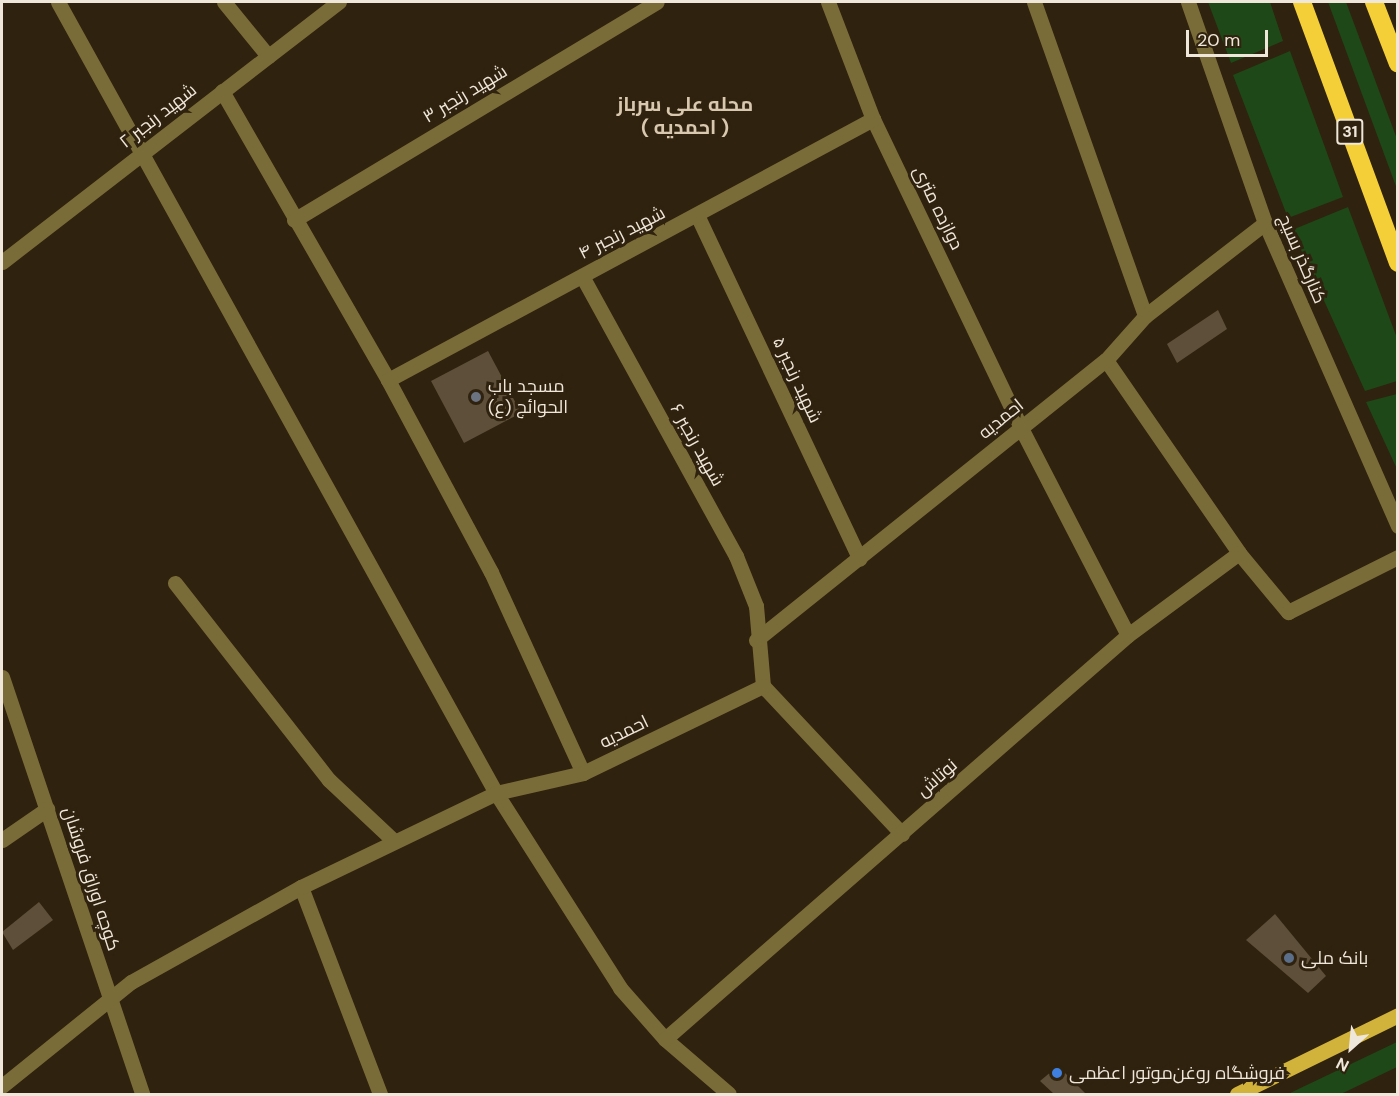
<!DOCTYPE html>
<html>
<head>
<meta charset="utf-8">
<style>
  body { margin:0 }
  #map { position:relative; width:1399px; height:1096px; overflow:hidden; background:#2f220e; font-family:"DM Sans",Cairo,sans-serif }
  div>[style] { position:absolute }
  .green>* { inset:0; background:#1e4817 }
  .building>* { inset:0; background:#5e4f3a }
  .minor>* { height:15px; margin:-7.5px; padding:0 7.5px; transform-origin:7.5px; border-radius:7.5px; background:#7a6c38 }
  .major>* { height:15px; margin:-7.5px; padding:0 7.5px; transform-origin:7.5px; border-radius:7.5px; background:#d1b33c }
  .highway>* { height:18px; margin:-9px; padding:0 9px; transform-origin:9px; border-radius:9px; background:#f4cf38 }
  .dots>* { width:16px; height:16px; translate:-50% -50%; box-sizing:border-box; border:3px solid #2f220e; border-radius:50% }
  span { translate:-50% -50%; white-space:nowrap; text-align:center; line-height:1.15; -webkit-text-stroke:6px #2f220e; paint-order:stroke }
  .shield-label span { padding:2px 4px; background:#2f220e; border:2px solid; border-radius:4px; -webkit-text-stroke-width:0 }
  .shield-label { font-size:16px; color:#f0e7db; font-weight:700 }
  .street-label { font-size:18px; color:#f0e7db }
  .poi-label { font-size:18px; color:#f0e7db }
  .left { translate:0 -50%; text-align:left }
  .neighbourhood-label { font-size:20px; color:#d9c8b0; font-weight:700 }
  .frame { position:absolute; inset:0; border:3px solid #f0e7db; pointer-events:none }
  .north { position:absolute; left:1321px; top:1018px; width:60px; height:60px; -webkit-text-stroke:4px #2f220e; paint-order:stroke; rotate:207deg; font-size:16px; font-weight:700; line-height:24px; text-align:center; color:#f0e7db }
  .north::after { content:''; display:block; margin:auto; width:21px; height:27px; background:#f0e7db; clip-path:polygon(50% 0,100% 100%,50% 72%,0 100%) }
  .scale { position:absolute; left:1186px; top:30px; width:82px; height:27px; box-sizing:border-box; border:3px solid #f0e7db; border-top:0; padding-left:8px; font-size:18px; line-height:21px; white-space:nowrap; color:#f0e7db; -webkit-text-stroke:4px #2f220e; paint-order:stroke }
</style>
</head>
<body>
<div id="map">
  <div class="green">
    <div style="clip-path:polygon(1208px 2px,1270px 2px,1283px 41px,1231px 63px)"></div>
    <div style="clip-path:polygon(1328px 2px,1346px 2px,1397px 139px,1397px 189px)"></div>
    <div style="clip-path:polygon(1290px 51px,1343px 197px,1288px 218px,1233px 75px)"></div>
    <div style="clip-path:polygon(1348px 207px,1397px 338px,1397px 381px,1365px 391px,1292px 230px)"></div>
    <div style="clip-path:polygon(1397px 394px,1398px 394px,1397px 469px,1366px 402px)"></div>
    <div style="clip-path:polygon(1397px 1042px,1397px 1067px,1341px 1094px,1288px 1094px)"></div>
  </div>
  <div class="building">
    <div style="clip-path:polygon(1218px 310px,1227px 329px,1177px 363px,1167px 344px)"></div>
    <div style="clip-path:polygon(488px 351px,521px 413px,464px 443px,431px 381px)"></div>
    <div style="clip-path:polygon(39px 902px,53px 920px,13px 950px,2px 932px)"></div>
    <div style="clip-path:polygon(1275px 914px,1326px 976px,1308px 993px,1246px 940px)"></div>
    <div style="clip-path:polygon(1058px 1066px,1086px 1094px,1054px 1094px,1040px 1081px)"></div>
  </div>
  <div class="minor">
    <div style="left:58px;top:2px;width:904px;rotate:61.03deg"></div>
    <div style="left:496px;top:793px;width:231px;rotate:57.5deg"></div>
    <div style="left:620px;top:988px;width:68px;rotate:48.6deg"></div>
    <div style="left:665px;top:1039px;width:84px;rotate:40.7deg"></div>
    <div style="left:224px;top:2px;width:70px;rotate:50.8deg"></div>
    <div style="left:828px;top:2px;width:125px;rotate:69deg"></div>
    <div style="left:873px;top:119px;width:343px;rotate:64.4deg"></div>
    <div style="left:1021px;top:428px;width:233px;rotate:62.7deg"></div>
    <div style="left:1034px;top:2px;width:333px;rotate:70.5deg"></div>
    <div style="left:1188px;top:2px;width:234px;rotate:70.8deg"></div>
    <div style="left:1265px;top:223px;width:331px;rotate:66.3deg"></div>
    <div style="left:222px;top:91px;width:333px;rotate:60.1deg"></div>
    <div style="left:388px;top:380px;width:218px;rotate:61.8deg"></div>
    <div style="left:491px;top:572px;width:221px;rotate:65.4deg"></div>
    <div style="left:698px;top:217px;width:378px;rotate:64.7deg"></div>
    <div style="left:294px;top:220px;width:423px;rotate:-31deg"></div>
    <div style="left:2px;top:262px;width:426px;rotate:-37.7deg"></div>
    <div style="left:582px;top:276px;width:320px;rotate:61.2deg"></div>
    <div style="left:736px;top:556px;width:54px;rotate:68.2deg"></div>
    <div style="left:756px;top:606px;width:80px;rotate:85deg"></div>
    <div style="left:763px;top:686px;width:203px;rotate:46.8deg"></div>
    <div style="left:1106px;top:360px;width:234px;rotate:55.4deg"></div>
    <div style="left:1239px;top:553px;width:77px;rotate:50.3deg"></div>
    <div style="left:1288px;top:612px;width:123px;rotate:-26.6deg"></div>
    <div style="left:388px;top:380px;width:551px;rotate:-28.29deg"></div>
    <div style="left:175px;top:583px;width:250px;rotate:52deg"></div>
    <div style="left:329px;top:780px;width:88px;rotate:43.2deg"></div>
    <div style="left:756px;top:640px;width:448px;rotate:-38.7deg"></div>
    <div style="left:1106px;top:360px;width:59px;rotate:-48.4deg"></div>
    <div style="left:1145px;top:316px;width:152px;rotate:-37.8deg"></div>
    <div style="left:2px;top:677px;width:440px;rotate:71.4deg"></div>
    <div style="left:2px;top:840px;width:55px;rotate:-34.6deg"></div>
    <div style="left:301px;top:887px;width:222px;rotate:69.1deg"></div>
    <div style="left:665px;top:1039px;width:614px;rotate:-41.11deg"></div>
    <div style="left:1128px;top:635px;width:138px;rotate:-36.5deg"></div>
    <div style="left:2px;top:1086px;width:166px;rotate:-38.9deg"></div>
    <div style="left:131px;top:982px;width:195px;rotate:-29.2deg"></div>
    <div style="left:301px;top:887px;width:216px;rotate:-25.7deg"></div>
    <div style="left:496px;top:793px;width:89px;rotate:-12.9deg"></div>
    <div style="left:583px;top:773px;width:200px;rotate:-25.8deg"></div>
  </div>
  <div class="major">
    <div style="left:1237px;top:1094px;width:179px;rotate:-26.1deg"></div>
  </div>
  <div class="highway">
    <div style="left:1302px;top:2px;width:278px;rotate:69.8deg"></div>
    <div style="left:1374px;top:2px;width:66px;rotate:68.8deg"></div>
  </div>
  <div class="dots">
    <div style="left:476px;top:397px;background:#6b7280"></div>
    <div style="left:1289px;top:958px;background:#5c6f8a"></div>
    <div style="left:1057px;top:1073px;background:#3f7fe0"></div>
  </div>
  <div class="shield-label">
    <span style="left:1350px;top:132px">31</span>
  </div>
  <div class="street-label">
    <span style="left:465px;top:94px;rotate:-31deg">شهید رنجبر ۳</span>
    <span style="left:158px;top:116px;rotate:-38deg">۲ شهید رنجبر</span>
    <span style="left:938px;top:208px;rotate:64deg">دوازده متری</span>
    <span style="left:622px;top:233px;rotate:-27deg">شهید رنجبر ۴</span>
    <span style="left:1302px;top:259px;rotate:67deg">کنارگذر بسیج</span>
    <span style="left:797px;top:380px;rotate:65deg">شهید رنجبر ۵</span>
    <span style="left:1001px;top:419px;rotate:-39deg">احمدیه</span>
    <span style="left:697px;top:445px;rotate:61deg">شهید رنجبر ۶</span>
    <span style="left:624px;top:732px;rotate:-26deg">احمدیه</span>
    <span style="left:937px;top:778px;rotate:-41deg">نوتاش</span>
    <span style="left:91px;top:879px;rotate:72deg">کوچه اوراق فروشان</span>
  </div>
  <div class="poi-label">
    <span class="left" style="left:488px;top:397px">مسجد باب<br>الحوائج (ع)</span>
    <span class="left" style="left:1301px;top:958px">بانک ملی</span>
    <span class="left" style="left:1069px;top:1073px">فروشگاه روغن‌موتور اعظمی</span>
  </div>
  <div class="neighbourhood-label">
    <span style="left:685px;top:116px">محله علی سرباز<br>( احمدیه )</span>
  </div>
  <div class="frame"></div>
  <div class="north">N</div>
  <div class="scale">20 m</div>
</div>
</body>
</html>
